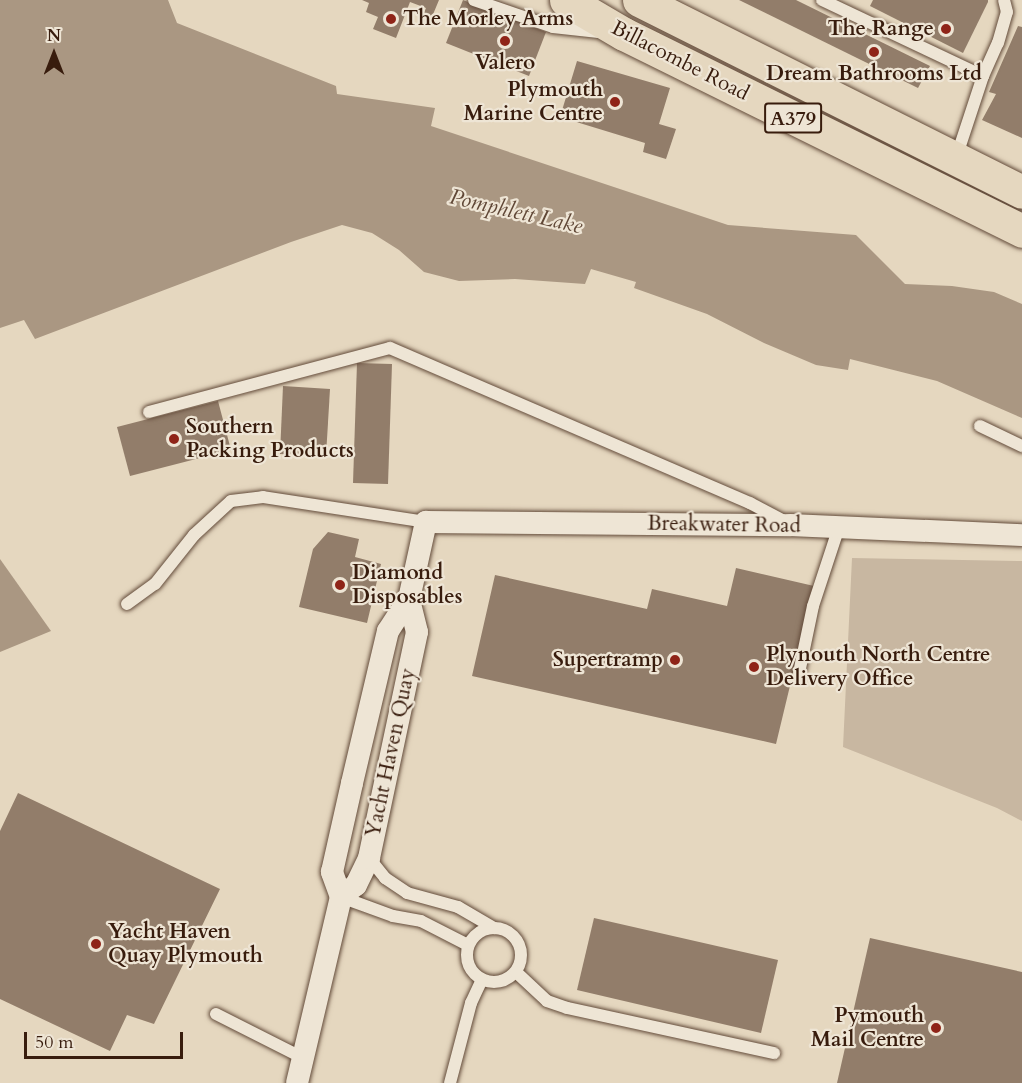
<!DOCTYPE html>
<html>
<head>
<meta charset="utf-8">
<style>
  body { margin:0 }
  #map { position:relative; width:1022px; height:1083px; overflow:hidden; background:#e5d7bf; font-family:Cardo,serif }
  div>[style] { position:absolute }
  .green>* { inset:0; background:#c8b7a1 }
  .water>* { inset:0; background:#aa9782 }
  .building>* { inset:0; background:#927d6a }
  .roads { filter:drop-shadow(0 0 2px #634b3a) drop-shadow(0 0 2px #634b3a) }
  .service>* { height:12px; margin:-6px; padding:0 6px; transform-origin:6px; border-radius:6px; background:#eee5d5 }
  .service>.ring { margin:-6px; padding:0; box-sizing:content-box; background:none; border:12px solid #eee5d5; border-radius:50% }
  .minor>* { height:22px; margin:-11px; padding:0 11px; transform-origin:11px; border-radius:11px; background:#eee5d5 }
  .primary>* { height:33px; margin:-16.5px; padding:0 16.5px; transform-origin:16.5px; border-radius:16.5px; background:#e5d7bf }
  .dots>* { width:16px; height:16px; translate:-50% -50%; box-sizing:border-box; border:3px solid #eee5d5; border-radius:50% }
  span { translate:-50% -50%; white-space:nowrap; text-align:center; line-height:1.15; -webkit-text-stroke:4.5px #eee5d5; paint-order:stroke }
  .shield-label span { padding:2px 4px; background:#eee5d5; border:2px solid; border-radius:4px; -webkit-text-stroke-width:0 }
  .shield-label { font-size:20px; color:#381c0d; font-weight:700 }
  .poi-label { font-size:21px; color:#381c0d; font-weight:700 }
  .left { translate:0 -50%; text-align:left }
  .right { translate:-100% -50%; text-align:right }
  .street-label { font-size:21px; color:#381c0d }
  .water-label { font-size:22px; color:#604736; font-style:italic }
  .north { position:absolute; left:24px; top:24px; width:60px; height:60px; -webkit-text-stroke:4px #eee5d5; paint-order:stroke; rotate:0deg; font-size:16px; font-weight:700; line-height:24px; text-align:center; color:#381c0d }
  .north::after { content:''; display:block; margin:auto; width:21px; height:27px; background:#381c0d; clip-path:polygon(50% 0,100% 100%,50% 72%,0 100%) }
  .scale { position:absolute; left:24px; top:1032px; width:159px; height:27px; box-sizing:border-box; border:3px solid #381c0d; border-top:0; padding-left:8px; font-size:18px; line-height:21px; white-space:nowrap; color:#381c0d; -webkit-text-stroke:4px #eee5d5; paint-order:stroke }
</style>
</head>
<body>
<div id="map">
  <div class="green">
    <div style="clip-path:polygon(852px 558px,1022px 561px,1022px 821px,997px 808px,843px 747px)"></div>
  </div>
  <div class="water">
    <div style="clip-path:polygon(0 0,168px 0,177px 23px,336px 86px,337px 94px,435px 108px,431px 126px,728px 225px,856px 235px,905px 284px,952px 286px,994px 292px,1022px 304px,1022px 418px,937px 381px,850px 359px,848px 370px,816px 365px,764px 343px,707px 314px,634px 288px,636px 282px,591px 269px,585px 284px,515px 279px,459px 281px,424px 272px,399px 250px,372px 233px,342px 225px,291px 242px,35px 339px,24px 320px,0 328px)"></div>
    <div style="clip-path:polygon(0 559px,51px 631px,0 652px)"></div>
  </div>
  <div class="building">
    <div style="clip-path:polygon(362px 0,439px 0,429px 24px,421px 20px,426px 8px,410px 2px,396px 38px,373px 29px,378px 17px,366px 12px,369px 3px)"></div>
    <div style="clip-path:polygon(463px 0,546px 32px,529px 76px,446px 43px)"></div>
    <div style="clip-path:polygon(739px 0,796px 0,930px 66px,918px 88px)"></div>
    <div style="clip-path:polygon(873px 0,988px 0,988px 2px,963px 53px,870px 6px)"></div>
    <div style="clip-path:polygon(1018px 26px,1022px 27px,1022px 138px,982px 120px,996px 94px,989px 92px)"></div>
    <div style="clip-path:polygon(577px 61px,670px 88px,659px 124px,676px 129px,666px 159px,643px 152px,645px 143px,560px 117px)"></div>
    <div style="clip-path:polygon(357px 363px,392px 364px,388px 484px,353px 483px)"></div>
    <div style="clip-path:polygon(283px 386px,330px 389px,326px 456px,280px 454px)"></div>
    <div style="clip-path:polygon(218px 401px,231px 450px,130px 476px,117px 427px)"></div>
    <div style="clip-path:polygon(328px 532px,359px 539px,355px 557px,381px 564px,367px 623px,299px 607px,313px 549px)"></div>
    <div style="clip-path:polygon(736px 568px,814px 586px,776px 744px,472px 676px,495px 575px,647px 609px,652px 589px,727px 606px)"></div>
    <div style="clip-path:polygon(18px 793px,220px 889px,154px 1024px,127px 1015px,110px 1051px,0 999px,0 831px)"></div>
    <div style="clip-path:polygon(594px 918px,778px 960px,761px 1033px,577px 990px)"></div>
    <div style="clip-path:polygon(870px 938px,1022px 972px,1022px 1083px,837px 1083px)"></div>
  </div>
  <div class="roads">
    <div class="service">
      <div style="left:474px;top:0;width:83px;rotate:18.9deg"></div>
      <div style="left:553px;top:27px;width:46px;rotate:6.2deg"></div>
      <div style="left:822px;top:0;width:178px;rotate:25.3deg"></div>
      <div style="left:956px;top:158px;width:86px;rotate:-71.8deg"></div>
      <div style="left:983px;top:76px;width:36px;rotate:-66deg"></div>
      <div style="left:998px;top:43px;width:32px;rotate:-74deg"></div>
      <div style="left:1007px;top:12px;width:12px;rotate:-104deg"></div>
      <div style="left:149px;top:412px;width:249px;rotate:-14.9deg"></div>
      <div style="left:390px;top:348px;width:392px;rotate:23.3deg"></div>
      <div style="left:750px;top:503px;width:38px;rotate:28deg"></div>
      <div style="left:980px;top:426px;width:47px;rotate:25.5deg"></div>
      <div style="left:127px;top:604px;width:34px;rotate:-36deg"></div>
      <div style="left:155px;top:584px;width:63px;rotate:-51.5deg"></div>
      <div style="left:194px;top:535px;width:50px;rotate:-42.6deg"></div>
      <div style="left:231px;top:501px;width:32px;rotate:-7deg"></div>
      <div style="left:263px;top:497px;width:165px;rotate:8.7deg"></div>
      <div style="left:799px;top:673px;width:68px;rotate:-78.2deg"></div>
      <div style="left:813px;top:606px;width:83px;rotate:-71.8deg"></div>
      <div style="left:369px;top:858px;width:26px;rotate:51deg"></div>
      <div style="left:385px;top:878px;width:27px;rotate:34deg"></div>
      <div style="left:407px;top:893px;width:53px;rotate:15.4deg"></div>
      <div style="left:458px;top:907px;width:42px;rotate:30.3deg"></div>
      <div style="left:341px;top:897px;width:55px;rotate:20.1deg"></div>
      <div style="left:393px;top:916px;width:28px;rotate:10deg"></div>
      <div style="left:421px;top:921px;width:53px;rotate:27.1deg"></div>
      <div class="ring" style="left:467px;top:928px;width:42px;height:42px"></div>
      <div style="left:516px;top:972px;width:42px;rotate:43.1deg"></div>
      <div style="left:547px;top:1001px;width:21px;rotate:19deg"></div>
      <div style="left:567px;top:1008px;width:212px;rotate:12.3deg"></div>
      <div style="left:216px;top:1014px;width:97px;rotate:26.8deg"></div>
      <div style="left:450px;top:1083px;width:83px;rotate:-75.3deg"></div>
      <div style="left:471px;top:1003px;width:26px;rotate:-65deg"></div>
    </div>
    <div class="minor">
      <div style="left:341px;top:897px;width:19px;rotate:-39deg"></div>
      <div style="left:356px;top:885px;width:30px;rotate:-64deg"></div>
      <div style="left:369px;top:858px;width:231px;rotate:-78deg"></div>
      <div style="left:417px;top:632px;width:34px;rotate:-104deg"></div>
      <div style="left:297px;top:1083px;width:191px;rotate:-76.7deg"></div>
      <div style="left:341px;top:897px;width:27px;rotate:-110deg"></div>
      <div style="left:332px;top:872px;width:91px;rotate:-77.3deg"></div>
      <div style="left:352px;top:783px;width:156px;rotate:-76.7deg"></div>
      <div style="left:388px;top:631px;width:38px;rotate:-57deg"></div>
      <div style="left:409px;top:599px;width:79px;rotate:-77.6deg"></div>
      <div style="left:426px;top:522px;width:364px;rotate:0.5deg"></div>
      <div style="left:790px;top:525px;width:232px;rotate:2.5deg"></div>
    </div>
    <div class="primary">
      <div style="left:566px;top:0;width:67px;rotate:30.4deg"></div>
      <div style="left:624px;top:34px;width:444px;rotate:26.3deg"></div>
      <div style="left:639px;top:0;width:428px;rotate:26.6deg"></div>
    </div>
  </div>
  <div class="dots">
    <div style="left:391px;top:19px;background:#8f2418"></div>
    <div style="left:946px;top:29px;background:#8f2418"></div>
    <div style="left:505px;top:41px;background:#8f2418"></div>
    <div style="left:874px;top:52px;background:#8f2418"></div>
    <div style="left:615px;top:102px;background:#8f2418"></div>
    <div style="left:174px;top:439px;background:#8f2418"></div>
    <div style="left:340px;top:585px;background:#8f2418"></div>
    <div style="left:675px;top:660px;background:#8f2418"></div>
    <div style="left:754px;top:667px;background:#8f2418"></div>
    <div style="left:96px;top:944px;background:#8f2418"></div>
    <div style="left:936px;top:1028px;background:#8f2418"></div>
  </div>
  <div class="shield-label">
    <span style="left:793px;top:118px">A379</span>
  </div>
  <div class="poi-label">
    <span class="left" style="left:403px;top:19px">The Morley Arms</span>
    <span class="right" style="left:934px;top:29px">The Range</span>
    <span style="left:505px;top:63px">Valero</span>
    <span style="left:874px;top:74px">Dream Bathrooms Ltd</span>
    <span class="right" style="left:603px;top:102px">Plymouth<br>Marine Centre</span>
    <span class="left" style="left:186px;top:439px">Southern<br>Packing Products</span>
    <span class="left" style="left:352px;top:585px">Diamond<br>Disposables</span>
    <span class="left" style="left:766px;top:667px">Plynouth North Centre<br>Delivery Office</span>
    <span class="right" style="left:663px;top:660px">Supertramp</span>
    <span class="left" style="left:108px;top:944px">Yacht Haven<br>Quay Plymouth</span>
    <span class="right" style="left:924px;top:1028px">Pymouth<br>Mail Centre</span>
  </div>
  <div class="street-label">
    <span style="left:680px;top:61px;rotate:27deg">Billacombe Road</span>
    <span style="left:724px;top:525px;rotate:1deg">Breakwater Road</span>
    <span style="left:391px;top:753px;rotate:-78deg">Yacht Haven Quay</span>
  </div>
  <div class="water-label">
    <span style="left:516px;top:212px;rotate:13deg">Pomphlett Lake</span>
  </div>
  <div class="north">N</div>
  <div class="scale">50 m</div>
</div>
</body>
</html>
